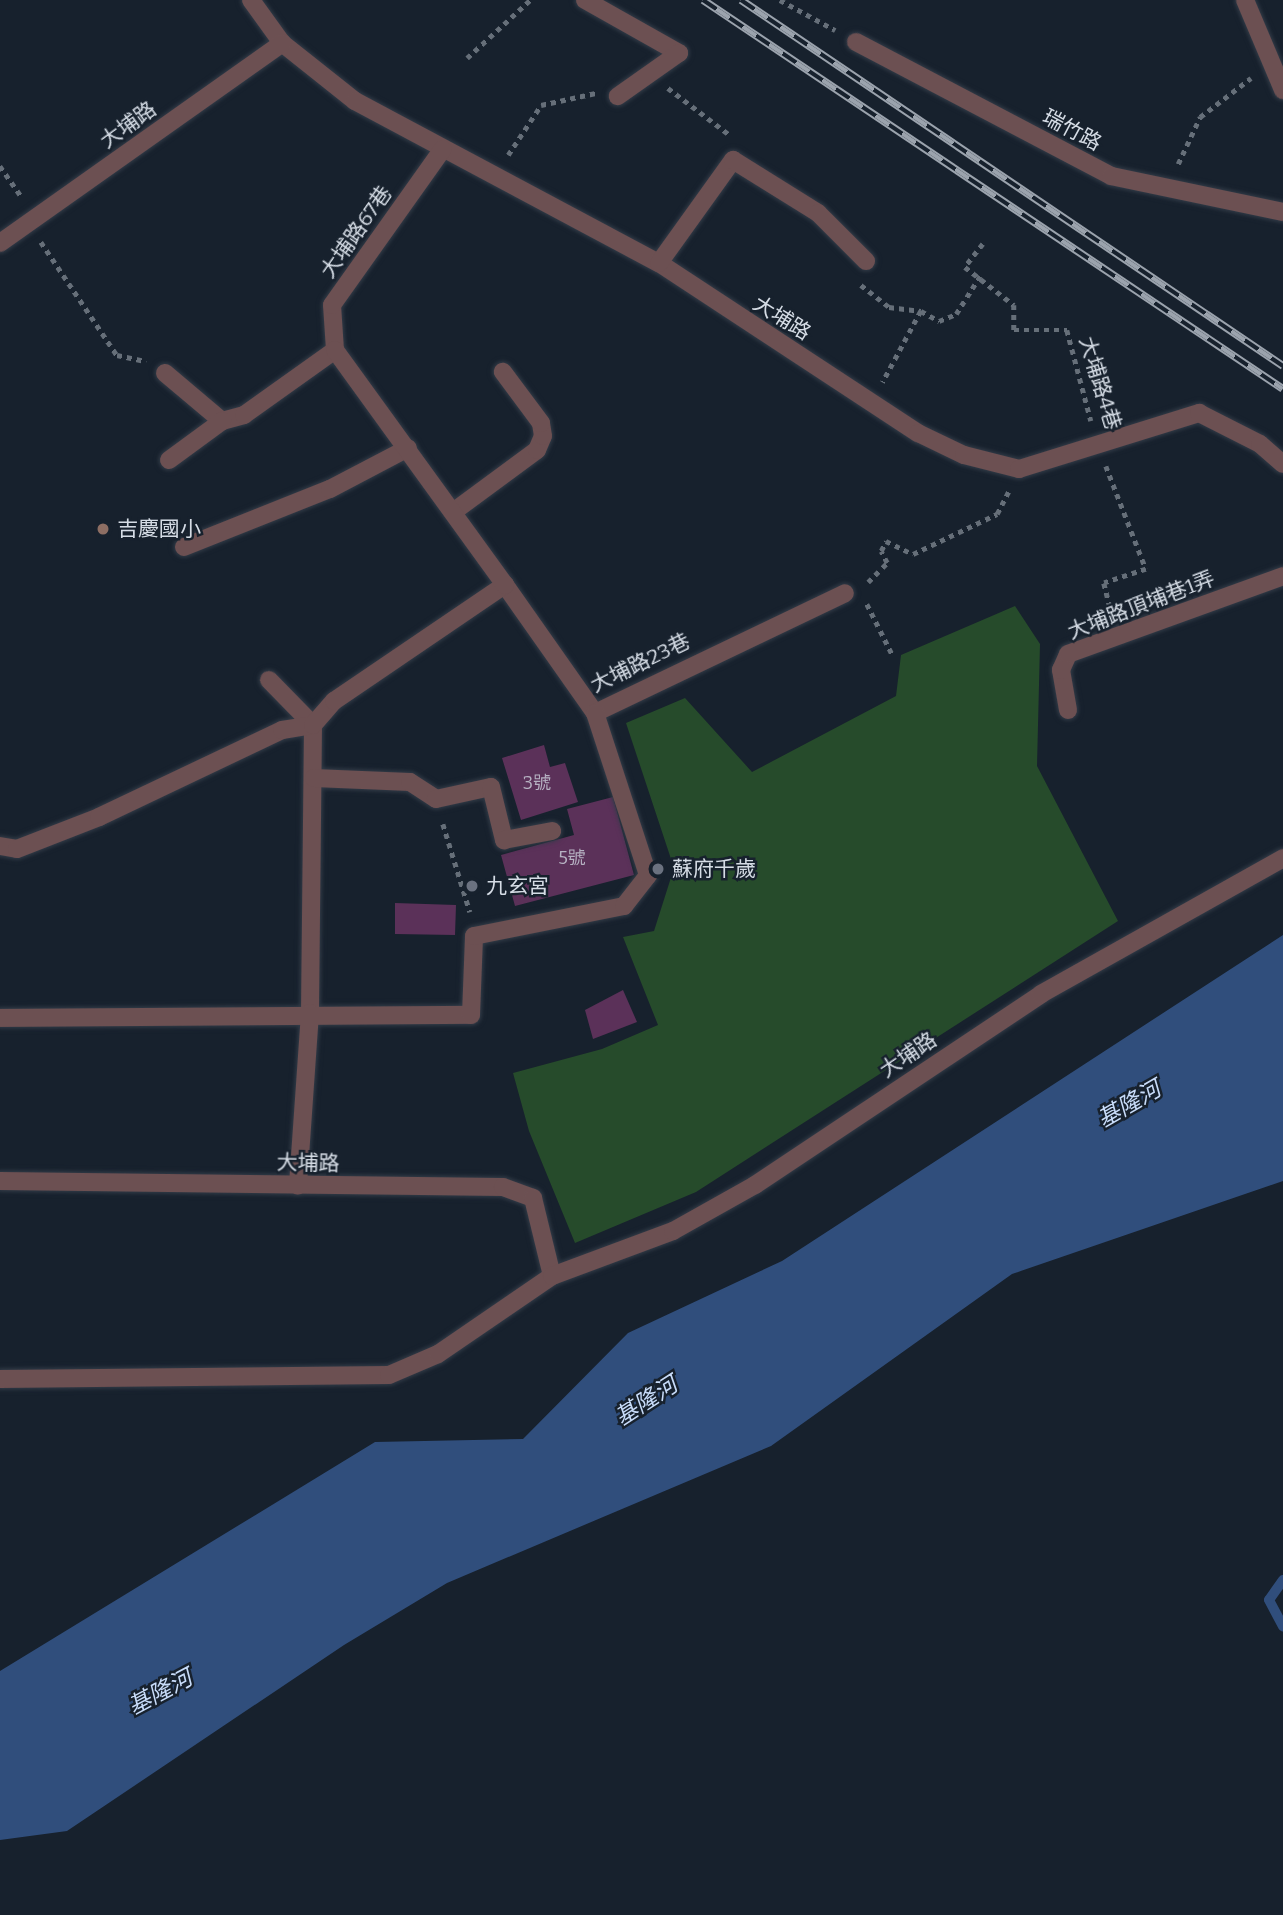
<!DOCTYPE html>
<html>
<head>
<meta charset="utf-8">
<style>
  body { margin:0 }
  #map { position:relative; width:1283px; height:1915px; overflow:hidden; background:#17212d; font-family:Bitter,"Noto Sans TC",serif }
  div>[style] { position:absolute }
  .green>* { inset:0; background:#264b2b }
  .water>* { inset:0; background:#304e7c }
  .stream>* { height:10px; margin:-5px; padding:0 5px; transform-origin:5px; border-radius:5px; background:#304e7c }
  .building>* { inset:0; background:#5b3159 }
  .path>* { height:4.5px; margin-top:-2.25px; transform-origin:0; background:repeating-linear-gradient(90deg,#666f79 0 5px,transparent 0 10px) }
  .roads { filter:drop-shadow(0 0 2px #323b47) drop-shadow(0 0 2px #323b47) }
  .minor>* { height:18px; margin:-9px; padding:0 9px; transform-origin:9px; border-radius:9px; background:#6c5052 }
  .rail>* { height:8px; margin-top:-4px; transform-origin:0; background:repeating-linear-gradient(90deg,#17212d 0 16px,#9ba3ad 0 32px); box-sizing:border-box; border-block:2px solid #9ba3ad }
  .dots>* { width:19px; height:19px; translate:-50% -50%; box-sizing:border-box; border:4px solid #17212d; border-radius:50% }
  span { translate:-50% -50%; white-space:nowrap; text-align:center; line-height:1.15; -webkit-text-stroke:5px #17212d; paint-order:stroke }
  .number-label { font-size:18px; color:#b6b1c2 }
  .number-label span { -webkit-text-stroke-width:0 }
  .street-label { font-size:21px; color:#d5dce5 }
  .poi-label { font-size:21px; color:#d5dce5 }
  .left { translate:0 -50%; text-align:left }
  .water-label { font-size:23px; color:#c8dcf9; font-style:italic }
</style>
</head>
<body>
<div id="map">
  <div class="green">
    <div style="clip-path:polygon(1015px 606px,1040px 644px,1037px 766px,1118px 921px,696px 1192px,575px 1243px,529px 1131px,513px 1073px,602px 1049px,658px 1025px,623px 937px,654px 931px,674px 868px,626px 723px,685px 698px,752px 772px,896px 696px,901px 655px)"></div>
  </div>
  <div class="water">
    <div style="clip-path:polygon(1283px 935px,1283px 1181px,1012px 1274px,771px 1446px,447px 1583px,344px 1645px,67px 1831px,0 1840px,0 1671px,375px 1442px,523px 1439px,628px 1333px,782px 1261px)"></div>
  </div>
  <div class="stream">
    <div style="left:1283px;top:1580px;width:24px;rotate:125deg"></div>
    <div style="left:1269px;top:1600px;width:30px;rotate:62deg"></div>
  </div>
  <div class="building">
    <div style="clip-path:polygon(544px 745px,550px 767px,565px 763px,578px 802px,521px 820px,502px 758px)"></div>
    <div style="clip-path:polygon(613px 797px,634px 875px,515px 906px,501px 855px,574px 835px,567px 809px)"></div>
    <div style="clip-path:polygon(395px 903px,456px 905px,455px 935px,395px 934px)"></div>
    <div style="clip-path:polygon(623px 990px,637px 1022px,593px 1039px,585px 1010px)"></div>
  </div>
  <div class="path">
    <div style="left:780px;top:0;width:63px;rotate:28.6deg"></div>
    <div style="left:467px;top:58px;width:86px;rotate:-42.6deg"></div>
    <div style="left:668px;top:88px;width:79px;rotate:37.3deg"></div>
    <div style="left:508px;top:155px;width:60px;rotate:-56.6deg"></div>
    <div style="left:541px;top:105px;width:56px;rotate:-12.3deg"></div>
    <div style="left:1178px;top:164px;width:52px;rotate:-64.9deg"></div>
    <div style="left:1200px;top:117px;width:64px;rotate:-37.4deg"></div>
    <div style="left:0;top:166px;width:38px;rotate:55deg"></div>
    <div style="left:41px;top:242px;width:136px;rotate:56.1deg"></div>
    <div style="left:117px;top:355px;width:30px;rotate:12deg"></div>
    <div style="left:983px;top:244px;width:29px;rotate:128deg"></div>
    <div style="left:965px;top:267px;width:62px;rotate:37.8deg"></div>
    <div style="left:1014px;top:305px;width:25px;rotate:90deg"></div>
    <div style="left:1014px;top:330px;width:53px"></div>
    <div style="left:1067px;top:330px;width:94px;rotate:75.2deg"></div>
    <div style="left:861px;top:285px;width:36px;rotate:38deg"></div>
    <div style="left:889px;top:307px;width:32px;rotate:7deg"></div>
    <div style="left:921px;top:311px;width:81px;rotate:118.2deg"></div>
    <div style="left:921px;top:311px;width:21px;rotate:29deg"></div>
    <div style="left:939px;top:321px;width:18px;rotate:-22deg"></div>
    <div style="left:956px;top:314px;width:45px;rotate:-57.7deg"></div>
    <div style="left:1106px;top:466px;width:110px;rotate:68.8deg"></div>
    <div style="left:1146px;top:569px;width:44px;rotate:161.6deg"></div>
    <div style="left:1104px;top:583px;width:32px;rotate:76deg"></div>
    <div style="left:868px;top:582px;width:27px;rotate:-45deg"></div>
    <div style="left:887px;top:563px;width:13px;rotate:-117deg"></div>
    <div style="left:881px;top:551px;width:11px;rotate:-63deg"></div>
    <div style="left:886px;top:541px;width:30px;rotate:26deg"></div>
    <div style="left:913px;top:554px;width:93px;rotate:-25.5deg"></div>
    <div style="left:997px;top:514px;width:25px;rotate:-63deg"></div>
    <div style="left:867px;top:604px;width:56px;rotate:63.4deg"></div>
    <div style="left:443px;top:824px;width:92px;rotate:72.9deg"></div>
  </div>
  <div class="roads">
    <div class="minor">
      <div style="left:251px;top:0;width:53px;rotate:54.2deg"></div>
      <div style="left:282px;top:43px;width:93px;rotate:38.5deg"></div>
      <div style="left:355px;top:101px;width:344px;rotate:28.1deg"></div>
      <div style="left:659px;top:263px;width:310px;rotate:33.3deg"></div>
      <div style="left:918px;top:433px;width:51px;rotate:25.6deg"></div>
      <div style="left:964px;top:455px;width:57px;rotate:14.3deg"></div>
      <div style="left:1019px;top:469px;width:189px;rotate:-17.3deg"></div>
      <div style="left:1199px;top:413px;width:68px;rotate:26.9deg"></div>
      <div style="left:1260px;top:444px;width:30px;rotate:41deg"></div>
      <div style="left:585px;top:0;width:108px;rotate:29.4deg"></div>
      <div style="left:679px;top:53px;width:75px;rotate:144.8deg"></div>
      <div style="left:1245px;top:0;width:98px;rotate:67.1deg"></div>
      <div style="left:856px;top:42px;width:288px;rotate:27.7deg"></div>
      <div style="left:1111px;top:176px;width:176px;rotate:11.8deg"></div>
      <div style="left:0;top:243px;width:346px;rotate:-35.3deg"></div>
      <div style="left:659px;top:263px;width:127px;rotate:-54.3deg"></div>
      <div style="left:733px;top:160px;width:100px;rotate:31.9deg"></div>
      <div style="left:818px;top:213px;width:68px;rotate:45deg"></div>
      <div style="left:335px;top:350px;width:45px;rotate:-93.8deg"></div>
      <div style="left:332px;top:305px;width:191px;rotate:-54.6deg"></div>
      <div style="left:165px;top:373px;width:75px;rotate:40.1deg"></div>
      <div style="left:222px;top:421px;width:23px;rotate:-15deg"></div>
      <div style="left:244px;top:415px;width:112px;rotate:-35.5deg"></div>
      <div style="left:169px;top:460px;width:66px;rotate:-36.3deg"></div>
      <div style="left:453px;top:512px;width:104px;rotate:-36.4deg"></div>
      <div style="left:537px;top:450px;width:15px;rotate:-67deg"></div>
      <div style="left:543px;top:436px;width:13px;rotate:-99deg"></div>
      <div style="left:541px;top:423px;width:64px;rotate:-126.7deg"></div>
      <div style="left:184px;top:547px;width:157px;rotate:-21.7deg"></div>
      <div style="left:330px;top:489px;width:88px;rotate:-27.7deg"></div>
      <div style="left:505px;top:585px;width:156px;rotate:54.9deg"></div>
      <div style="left:595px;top:713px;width:277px;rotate:-25.6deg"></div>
      <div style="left:269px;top:680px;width:63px;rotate:45.6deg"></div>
      <div style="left:313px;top:725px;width:288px;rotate:90.6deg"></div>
      <div style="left:310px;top:1013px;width:173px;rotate:94deg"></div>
      <div style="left:1068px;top:710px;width:41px;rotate:-99.9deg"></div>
      <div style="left:1061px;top:670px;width:17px;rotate:-66deg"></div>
      <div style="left:1068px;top:654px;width:229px;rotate:-19.9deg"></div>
      <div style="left:314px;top:778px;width:96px;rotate:2.4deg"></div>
      <div style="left:410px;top:782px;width:31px;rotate:33deg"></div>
      <div style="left:436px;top:799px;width:56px;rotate:-12.3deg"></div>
      <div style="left:491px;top:787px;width:55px;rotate:76.2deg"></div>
      <div style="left:504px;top:840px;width:49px;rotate:-10.6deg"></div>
      <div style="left:0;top:846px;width:17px;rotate:10deg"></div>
      <div style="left:17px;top:849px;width:88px;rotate:-21.3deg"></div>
      <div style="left:99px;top:817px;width:203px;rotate:-25.4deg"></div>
      <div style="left:282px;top:730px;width:31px;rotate:-9deg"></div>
      <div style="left:313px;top:725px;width:32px;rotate:-49deg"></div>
      <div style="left:334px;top:701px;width:207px;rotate:-34.2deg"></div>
      <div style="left:505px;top:585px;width:290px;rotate:-125.9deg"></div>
      <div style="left:0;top:1018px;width:471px;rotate:-0.4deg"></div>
      <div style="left:471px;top:1015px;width:79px;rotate:-87.8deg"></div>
      <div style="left:474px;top:936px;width:153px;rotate:-11.3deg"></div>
      <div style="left:624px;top:906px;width:39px;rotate:-52deg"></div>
      <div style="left:648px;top:875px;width:170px;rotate:-108.1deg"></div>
      <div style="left:0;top:1181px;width:503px;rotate:0.68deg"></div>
      <div style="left:503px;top:1187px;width:32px;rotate:20deg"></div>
      <div style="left:533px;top:1198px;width:80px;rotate:76.3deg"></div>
      <div style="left:0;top:1379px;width:389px;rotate:-0.6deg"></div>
      <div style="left:389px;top:1375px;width:53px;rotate:-23.2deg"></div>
      <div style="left:438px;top:1354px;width:138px;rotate:-34.4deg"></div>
      <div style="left:552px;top:1276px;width:129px;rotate:-20.4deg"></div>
      <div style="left:673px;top:1231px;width:94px;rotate:-29.3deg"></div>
      <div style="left:755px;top:1185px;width:344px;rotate:-33.7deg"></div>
      <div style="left:1041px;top:994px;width:278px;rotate:-29.3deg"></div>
    </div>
  </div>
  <div class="rail">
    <div style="left:703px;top:0;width:698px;rotate:33.85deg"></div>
    <div style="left:741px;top:0;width:654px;rotate:34.03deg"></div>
  </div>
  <div class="dots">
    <div style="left:103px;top:529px;background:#8d6e63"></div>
    <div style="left:658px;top:869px;background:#6b7280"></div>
    <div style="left:472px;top:886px;background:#6b7280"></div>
  </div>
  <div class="number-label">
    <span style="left:537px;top:783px">3號</span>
    <span style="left:572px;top:858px">5號</span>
  </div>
  <div class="street-label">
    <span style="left:128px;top:125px;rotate:-36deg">大埔路</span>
    <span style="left:1072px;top:130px;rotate:28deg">瑞竹路</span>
    <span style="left:356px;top:232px;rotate:-55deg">大埔路67巷</span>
    <span style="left:782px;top:318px;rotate:32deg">大埔路</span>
    <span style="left:1100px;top:383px;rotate:73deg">大埔路4巷</span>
    <span style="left:1141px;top:605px;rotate:-21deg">大埔路頂埔巷1弄</span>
    <span style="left:640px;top:663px;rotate:-26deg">大埔路23巷</span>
    <span style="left:908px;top:1055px;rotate:-34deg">大埔路</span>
    <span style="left:308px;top:1163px;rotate:1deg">大埔路</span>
  </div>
  <div class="poi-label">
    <span class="left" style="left:117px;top:529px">吉慶國小</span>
    <span class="left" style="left:672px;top:869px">蘇府千歲</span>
    <span class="left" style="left:486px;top:886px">九玄宮</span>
  </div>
  <div class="water-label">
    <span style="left:1129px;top:1104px;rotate:-30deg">基隆河</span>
    <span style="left:646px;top:1401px;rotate:-33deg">基隆河</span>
    <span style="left:160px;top:1692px;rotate:-28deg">基隆河</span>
  </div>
</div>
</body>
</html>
